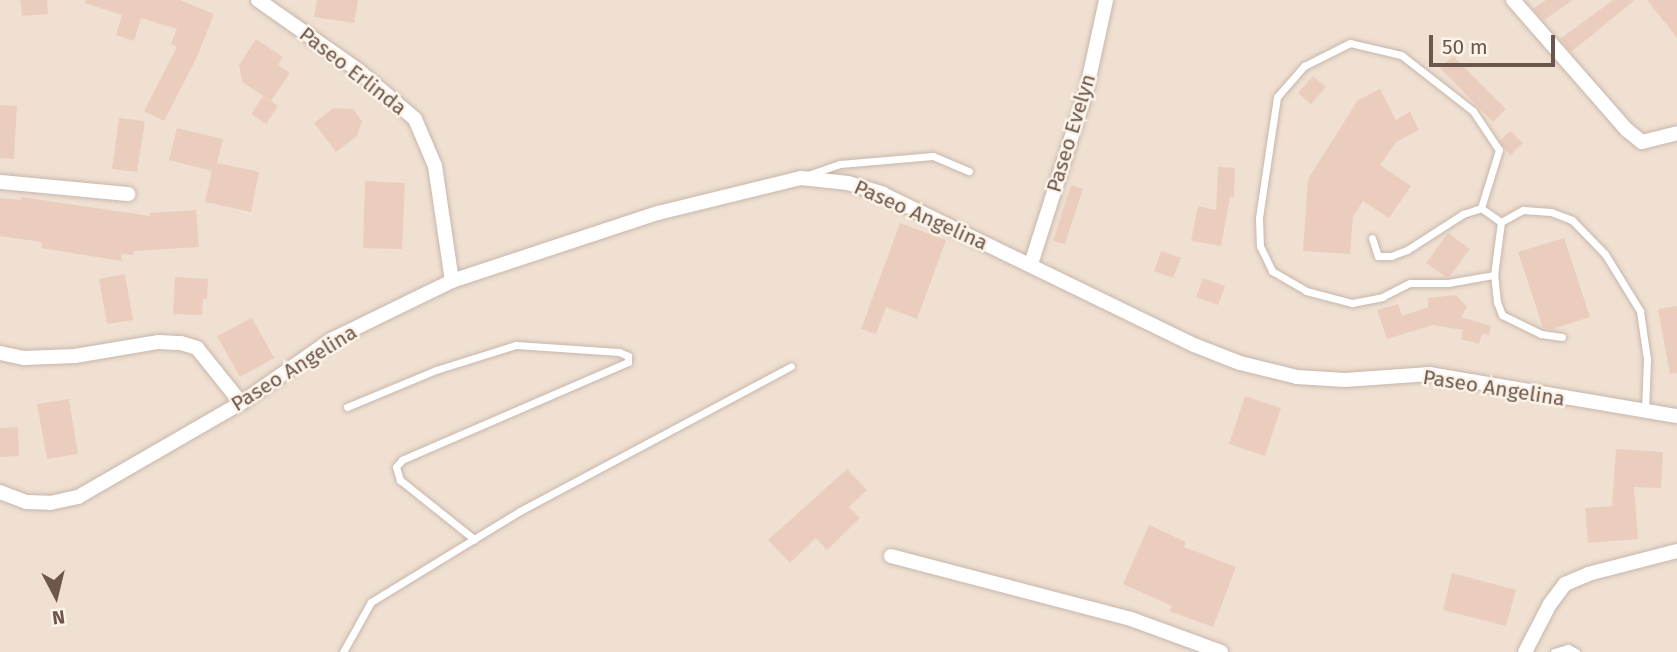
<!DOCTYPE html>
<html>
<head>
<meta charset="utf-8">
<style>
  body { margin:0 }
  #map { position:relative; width:1677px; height:652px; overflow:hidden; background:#f9efe2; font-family:"Fira Sans",sans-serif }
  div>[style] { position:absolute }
  .residential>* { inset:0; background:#efe0d2 }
  .building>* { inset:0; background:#ebcdbd }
  .roads { filter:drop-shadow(0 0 2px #c8b6ab) drop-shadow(0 0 2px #c8b6ab) }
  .service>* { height:7px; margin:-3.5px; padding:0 3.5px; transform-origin:3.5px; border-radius:3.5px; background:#fff }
  .minor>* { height:14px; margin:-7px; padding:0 7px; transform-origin:7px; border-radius:7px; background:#fff }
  span { translate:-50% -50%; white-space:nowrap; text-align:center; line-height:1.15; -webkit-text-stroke:5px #fcf3e8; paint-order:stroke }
  .street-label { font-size:21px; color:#6d564c }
  .north { position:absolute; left:21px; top:561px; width:70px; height:70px; -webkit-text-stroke:5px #fcf3e8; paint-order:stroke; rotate:173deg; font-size:19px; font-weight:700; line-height:28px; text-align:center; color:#6d564c }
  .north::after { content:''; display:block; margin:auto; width:24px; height:32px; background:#6d564c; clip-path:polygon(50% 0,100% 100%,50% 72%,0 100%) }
  .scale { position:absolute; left:1429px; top:35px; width:126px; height:32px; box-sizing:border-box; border:4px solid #6d564c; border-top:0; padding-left:9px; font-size:21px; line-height:24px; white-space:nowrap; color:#6d564c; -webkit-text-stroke:5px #fcf3e8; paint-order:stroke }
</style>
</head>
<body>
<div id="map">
  <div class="residential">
    <div style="clip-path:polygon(0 0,1677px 0,1677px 652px,0 652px)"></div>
  </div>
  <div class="building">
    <div style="clip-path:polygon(20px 0,47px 0,48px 14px,22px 16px)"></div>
    <div style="clip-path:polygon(85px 0,180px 0,214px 14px,196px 59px,164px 121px,144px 111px,177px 47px,171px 44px,177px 29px,141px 18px,134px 41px,116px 35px,122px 15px,85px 3px)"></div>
    <div style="clip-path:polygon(317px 0,358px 0,354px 23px,314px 17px)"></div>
    <div style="clip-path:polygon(1546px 0,1573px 0,1544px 20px,1533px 9px)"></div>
    <div style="clip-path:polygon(1613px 0,1635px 0,1571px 52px,1560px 39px)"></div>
    <div style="clip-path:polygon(1647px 0,1677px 0,1677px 38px)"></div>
    <div style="clip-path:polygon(256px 39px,283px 57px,278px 65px,290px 73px,271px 101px,242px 82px,239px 65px)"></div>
    <div style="clip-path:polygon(1453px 56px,1506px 109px,1493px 122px,1440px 68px)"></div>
    <div style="clip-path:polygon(1313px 76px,1326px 87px,1311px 104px,1298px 93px)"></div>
    <div style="clip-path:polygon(1380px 89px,1396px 120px,1410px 112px,1419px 130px,1396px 142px,1380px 165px,1411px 186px,1389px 218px,1363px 201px,1353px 217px,1350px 254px,1303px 251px,1308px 179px,1358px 100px)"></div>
    <div style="clip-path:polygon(263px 96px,278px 106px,266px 124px,251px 114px)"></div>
    <div style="clip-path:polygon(0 105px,17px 106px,14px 159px,0 158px)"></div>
    <div style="clip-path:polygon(334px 108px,353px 109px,362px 121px,357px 136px,336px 152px,314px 123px)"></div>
    <div style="clip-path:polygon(119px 118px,145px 121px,137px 172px,112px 169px)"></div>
    <div style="clip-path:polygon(177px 128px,223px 139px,217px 163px,259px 172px,251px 212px,205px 202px,212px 171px,169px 160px)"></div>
    <div style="clip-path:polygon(1510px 131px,1523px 143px,1510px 156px,1500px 141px)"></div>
    <div style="clip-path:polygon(1218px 167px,1235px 168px,1234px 197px,1230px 197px,1221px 246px,1191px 241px,1198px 206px,1216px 210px)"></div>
    <div style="clip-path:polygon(365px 181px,405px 183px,402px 249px,363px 248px)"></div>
    <div style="clip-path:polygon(1071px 185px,1083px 189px,1065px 244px,1053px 241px)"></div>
    <div style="clip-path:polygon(21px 197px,150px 216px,150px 213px,196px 210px,199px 247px,134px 251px,133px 255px,121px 254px,122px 261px,41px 248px,42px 242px,0 236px,0 198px,21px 200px)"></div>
    <div style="clip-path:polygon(900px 223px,946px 240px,917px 319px,886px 307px,876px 334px,861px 329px)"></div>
    <div style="clip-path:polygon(1448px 233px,1470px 249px,1450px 276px,1446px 277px,1426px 263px)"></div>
    <div style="clip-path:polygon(1564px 238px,1590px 317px,1552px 329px,1543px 328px,1518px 252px)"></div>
    <div style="clip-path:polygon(1161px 251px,1181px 258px,1173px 278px,1154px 271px)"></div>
    <div style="clip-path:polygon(125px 274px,133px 320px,107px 324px,99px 279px)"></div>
    <div style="clip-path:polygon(175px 277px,208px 279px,207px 299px,203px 299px,202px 315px,173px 314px)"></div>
    <div style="clip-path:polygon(1203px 278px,1225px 286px,1218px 305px,1196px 297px)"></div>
    <div style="clip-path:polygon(1456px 295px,1467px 307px,1461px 317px,1491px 326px,1489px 335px,1482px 334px,1479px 344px,1461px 339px,1463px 330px,1433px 325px,1387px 339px,1377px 310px,1398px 304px,1402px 316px,1428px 307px,1428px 298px)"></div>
    <div style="clip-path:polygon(1677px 306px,1677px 373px,1670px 374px,1658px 309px)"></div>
    <div style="clip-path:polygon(252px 318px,274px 358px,240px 377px,217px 336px)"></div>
    <div style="clip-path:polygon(1245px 396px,1281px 408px,1265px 456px,1229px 444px)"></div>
    <div style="clip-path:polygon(69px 399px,78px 454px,47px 459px,37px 404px)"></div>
    <div style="clip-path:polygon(18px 427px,19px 456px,0 457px,0 428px)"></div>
    <div style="clip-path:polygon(1616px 449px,1663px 452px,1661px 488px,1634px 487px,1638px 539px,1588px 543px,1585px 508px,1612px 506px)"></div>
    <div style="clip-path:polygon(847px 469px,867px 490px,849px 507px,860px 518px,827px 550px,816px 538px,790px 563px,768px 540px)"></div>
    <div style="clip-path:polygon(1149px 525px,1186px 542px,1184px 547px,1236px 567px,1213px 627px,1169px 611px,1172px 606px,1123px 584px)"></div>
    <div style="clip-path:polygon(1452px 573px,1516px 590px,1506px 626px,1443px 610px)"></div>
  </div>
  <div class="roads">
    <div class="service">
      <div style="left:808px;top:175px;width:34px;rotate:-19deg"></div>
      <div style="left:840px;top:164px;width:93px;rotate:-4.9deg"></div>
      <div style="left:933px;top:156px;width:39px;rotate:23deg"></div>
      <div style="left:1481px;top:208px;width:61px;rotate:-72.8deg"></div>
      <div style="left:1499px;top:150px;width:47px;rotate:-123.7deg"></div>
      <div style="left:1473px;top:111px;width:91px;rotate:-142.1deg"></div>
      <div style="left:1401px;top:55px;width:52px;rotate:-166.8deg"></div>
      <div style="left:1350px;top:43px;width:51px;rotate:153.4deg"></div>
      <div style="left:1304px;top:66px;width:41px;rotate:131.1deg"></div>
      <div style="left:1277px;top:97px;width:122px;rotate:98.5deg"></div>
      <div style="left:1259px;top:218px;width:28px;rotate:88deg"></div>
      <div style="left:1260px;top:246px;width:28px;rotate:64deg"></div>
      <div style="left:1272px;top:271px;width:39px;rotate:30deg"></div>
      <div style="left:1306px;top:291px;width:48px;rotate:14.6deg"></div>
      <div style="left:1352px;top:303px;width:31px;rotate:-11deg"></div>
      <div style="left:1382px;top:297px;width:31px;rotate:-27deg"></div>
      <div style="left:1410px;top:283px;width:38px"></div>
      <div style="left:1448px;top:283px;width:47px;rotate:-9.9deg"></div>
      <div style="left:1372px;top:238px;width:19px;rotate:72deg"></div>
      <div style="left:1378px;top:256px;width:13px"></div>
      <div style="left:1391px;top:256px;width:17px;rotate:-21deg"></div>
      <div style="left:1407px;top:250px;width:67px;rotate:-32.7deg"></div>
      <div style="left:1463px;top:214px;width:19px;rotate:-18deg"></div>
      <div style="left:1481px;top:208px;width:24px;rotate:35deg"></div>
      <div style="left:1562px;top:337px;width:21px;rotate:-172deg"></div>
      <div style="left:1541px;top:334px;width:43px;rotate:-154deg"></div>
      <div style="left:1502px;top:315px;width:14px;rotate:-111deg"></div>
      <div style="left:1497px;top:302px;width:27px;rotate:-96deg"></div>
      <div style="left:1494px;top:275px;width:53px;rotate:-82.5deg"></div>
      <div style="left:1501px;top:222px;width:25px;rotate:-29deg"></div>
      <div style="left:1523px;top:210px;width:28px;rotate:4deg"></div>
      <div style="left:1551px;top:212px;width:22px;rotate:21deg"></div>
      <div style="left:1572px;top:220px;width:47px;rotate:45.9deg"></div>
      <div style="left:1605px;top:254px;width:67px;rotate:58.4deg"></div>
      <div style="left:1640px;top:311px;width:49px;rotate:81.7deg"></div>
      <div style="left:1647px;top:359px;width:53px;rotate:92.2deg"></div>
      <div style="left:347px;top:407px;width:96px;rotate:-22.6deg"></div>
      <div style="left:436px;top:370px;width:84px;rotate:-17.4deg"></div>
      <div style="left:516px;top:345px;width:103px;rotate:3.9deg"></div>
      <div style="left:619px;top:352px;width:10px;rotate:24deg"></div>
      <div style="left:628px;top:356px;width:6px;rotate:90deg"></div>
      <div style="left:628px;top:362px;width:246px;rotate:156.6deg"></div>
      <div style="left:402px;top:460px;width:9px;rotate:131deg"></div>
      <div style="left:396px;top:467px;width:14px;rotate:73deg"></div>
      <div style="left:400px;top:480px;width:95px;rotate:38.6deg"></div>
      <div style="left:343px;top:652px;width:57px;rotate:-60.8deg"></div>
      <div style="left:371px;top:602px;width:175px;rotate:-31.4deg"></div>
      <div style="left:520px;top:511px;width:307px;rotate:-28.1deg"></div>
      <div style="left:1554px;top:652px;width:15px;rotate:-16deg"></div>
      <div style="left:1568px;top:648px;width:9px;rotate:27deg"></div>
    </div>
    <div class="minor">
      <div style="left:258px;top:0;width:122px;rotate:35deg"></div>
      <div style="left:358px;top:70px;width:75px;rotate:40.7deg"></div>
      <div style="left:415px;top:119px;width:51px;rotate:66.9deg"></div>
      <div style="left:435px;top:166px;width:116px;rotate:81.6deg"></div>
      <div style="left:1513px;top:0;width:173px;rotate:48.8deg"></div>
      <div style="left:1627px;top:130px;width:19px;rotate:39deg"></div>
      <div style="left:1642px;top:142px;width:36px;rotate:-14deg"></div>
      <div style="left:0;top:182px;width:129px;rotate:5.4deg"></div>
      <div style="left:1031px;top:264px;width:181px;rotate:-72.3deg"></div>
      <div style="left:1086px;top:92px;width:94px;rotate:-77.7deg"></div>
      <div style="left:0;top:353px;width:25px;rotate:12deg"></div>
      <div style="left:24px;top:358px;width:51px;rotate:-2.2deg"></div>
      <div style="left:75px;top:356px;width:85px;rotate:-9.5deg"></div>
      <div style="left:159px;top:342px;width:22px;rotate:3deg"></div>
      <div style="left:181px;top:343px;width:17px;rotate:17deg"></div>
      <div style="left:197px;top:348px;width:70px;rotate:51.3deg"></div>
      <div style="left:0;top:492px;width:28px;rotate:21deg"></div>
      <div style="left:26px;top:502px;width:24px;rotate:2deg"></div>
      <div style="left:50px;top:503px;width:29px;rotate:-12deg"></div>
      <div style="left:78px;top:497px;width:188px;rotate:-30deg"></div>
      <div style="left:241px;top:403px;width:110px;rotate:-35deg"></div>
      <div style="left:331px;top:340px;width:135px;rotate:-26deg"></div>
      <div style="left:452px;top:281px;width:217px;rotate:-18.3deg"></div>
      <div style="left:658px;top:213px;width:147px;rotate:-13.8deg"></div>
      <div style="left:801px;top:178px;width:47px;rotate:6.1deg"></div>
      <div style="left:848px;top:183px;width:37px;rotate:17deg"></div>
      <div style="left:883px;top:194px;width:346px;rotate:25.9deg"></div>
      <div style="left:1194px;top:345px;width:49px;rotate:21.4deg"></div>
      <div style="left:1240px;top:363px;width:59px;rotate:13.8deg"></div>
      <div style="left:1297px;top:377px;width:48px;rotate:3.6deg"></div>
      <div style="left:1345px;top:380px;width:85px;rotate:-4deg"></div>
      <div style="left:1430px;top:374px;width:251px;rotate:9.7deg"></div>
      <div style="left:891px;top:556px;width:248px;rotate:14.7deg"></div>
      <div style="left:1131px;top:619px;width:96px;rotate:20.1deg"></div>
      <div style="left:1525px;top:652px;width:54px;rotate:-62.5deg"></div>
      <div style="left:1550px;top:604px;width:25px;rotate:-53deg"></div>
      <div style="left:1565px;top:584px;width:25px;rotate:-23deg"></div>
      <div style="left:1588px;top:574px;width:92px;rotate:-14.5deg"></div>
    </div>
  </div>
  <div class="street-label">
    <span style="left:353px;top:71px;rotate:38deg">Paseo Erlinda</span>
    <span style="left:1071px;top:133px;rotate:-73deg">Paseo Evelyn</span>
    <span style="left:921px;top:215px;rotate:24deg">Paseo Angelina</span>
    <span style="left:294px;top:368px;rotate:-32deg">Paseo Angelina</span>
    <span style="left:1494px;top:388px;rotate:9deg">Paseo Angelina</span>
  </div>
  <div class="north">N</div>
  <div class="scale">50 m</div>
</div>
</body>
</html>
